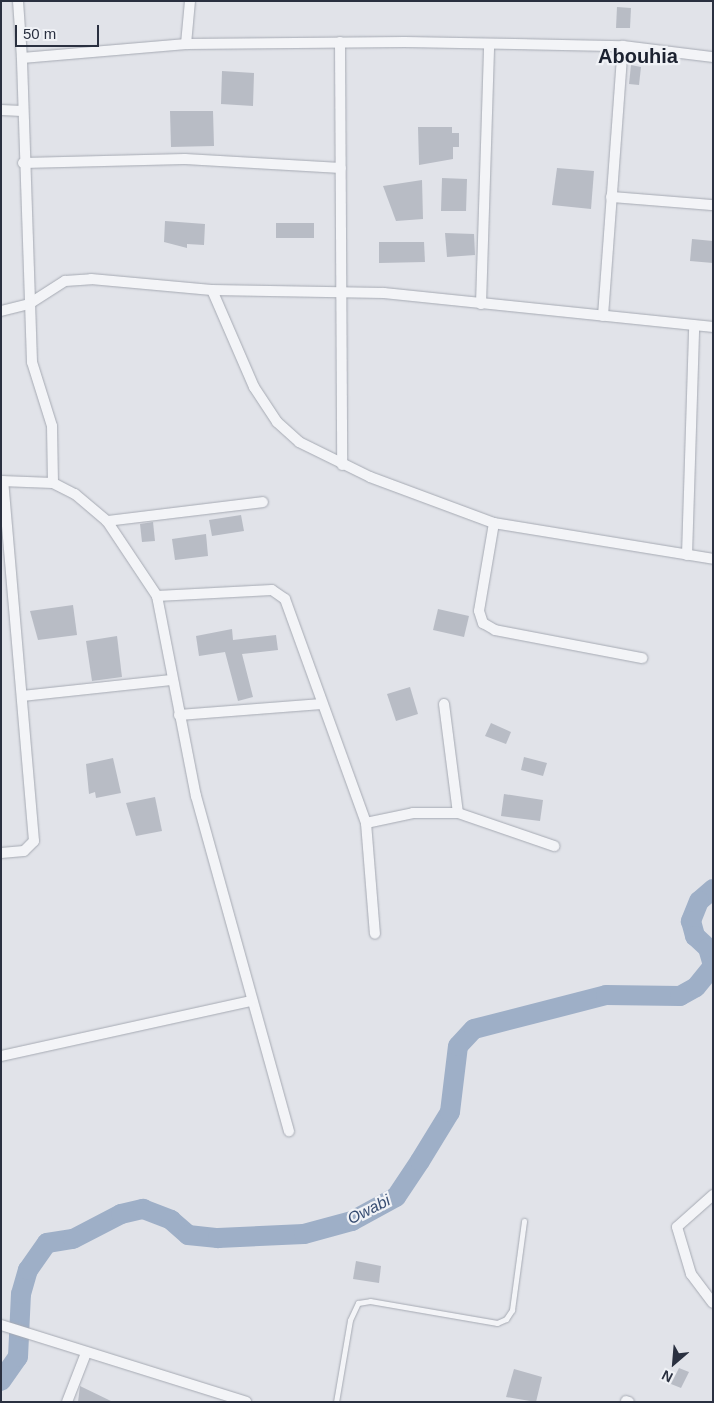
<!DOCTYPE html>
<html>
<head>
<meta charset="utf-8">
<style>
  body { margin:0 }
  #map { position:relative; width:714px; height:1403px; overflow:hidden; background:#e1e3e9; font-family:Helvetica,sans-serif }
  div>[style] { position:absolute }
  .river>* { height:20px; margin:-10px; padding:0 10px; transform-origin:10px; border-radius:10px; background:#9eafc7 }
  .building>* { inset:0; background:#b8bcc5 }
  .roads { filter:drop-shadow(0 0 1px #a6aab3) drop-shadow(0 0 1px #a6aab3) }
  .lane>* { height:5px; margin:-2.5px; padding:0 2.5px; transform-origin:2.5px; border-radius:2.5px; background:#f3f4f7 }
  .street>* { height:10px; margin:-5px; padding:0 5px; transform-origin:5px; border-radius:5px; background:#f3f4f7 }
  span { translate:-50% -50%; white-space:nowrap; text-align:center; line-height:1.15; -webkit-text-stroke:4.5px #f0f2f6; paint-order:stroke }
  .water-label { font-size:16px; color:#364c71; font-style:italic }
  .district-label { font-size:20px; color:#1c2230; font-weight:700 }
  .frame { position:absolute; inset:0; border:2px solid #2a3040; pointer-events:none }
  .north { position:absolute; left:649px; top:1338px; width:50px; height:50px; -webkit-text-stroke:4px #f0f2f6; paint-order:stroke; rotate:207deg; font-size:14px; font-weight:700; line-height:20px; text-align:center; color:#2a3040 }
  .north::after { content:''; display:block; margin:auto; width:18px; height:22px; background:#2a3040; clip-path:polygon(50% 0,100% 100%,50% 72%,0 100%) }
  .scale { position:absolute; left:15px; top:25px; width:84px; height:22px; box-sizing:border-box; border:2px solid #2a3040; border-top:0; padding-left:6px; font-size:15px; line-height:18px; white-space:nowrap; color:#2a3040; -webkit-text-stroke:4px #f0f2f6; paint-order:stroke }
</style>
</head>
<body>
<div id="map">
  <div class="river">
    <div style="left:713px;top:889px;width:18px;rotate:139deg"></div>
    <div style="left:699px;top:901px;width:22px;rotate:112deg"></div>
    <div style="left:691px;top:921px;width:16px;rotate:75deg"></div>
    <div style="left:695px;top:936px;width:18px;rotate:43deg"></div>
    <div style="left:708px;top:948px;width:18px;rotate:74deg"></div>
    <div style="left:1px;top:1381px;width:29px;rotate:-55deg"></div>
    <div style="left:18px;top:1357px;width:63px;rotate:-87.3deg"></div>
    <div style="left:21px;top:1294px;width:25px;rotate:-74deg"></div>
    <div style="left:28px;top:1270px;width:33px;rotate:-55deg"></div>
    <div style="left:47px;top:1243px;width:26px;rotate:-9deg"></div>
    <div style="left:73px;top:1239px;width:54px;rotate:-27.5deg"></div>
    <div style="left:121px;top:1214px;width:23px;rotate:-13deg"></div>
    <div style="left:143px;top:1209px;width:30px;rotate:21deg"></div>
    <div style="left:171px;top:1220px;width:23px;rotate:41deg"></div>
    <div style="left:188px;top:1235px;width:30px;rotate:6deg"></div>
    <div style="left:218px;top:1238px;width:86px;rotate:-2.7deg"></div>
    <div style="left:304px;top:1234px;width:50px;rotate:-15.2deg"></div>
    <div style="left:352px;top:1221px;width:50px;rotate:-28.6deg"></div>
    <div style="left:396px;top:1197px;width:43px;rotate:-56.3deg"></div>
    <div style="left:420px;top:1161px;width:57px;rotate:-58.5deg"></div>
    <div style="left:450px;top:1112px;width:66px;rotate:-83.1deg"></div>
    <div style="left:458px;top:1046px;width:23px;rotate:-47deg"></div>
    <div style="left:474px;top:1029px;width:136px;rotate:-14.4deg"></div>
    <div style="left:606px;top:995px;width:74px;rotate:0.8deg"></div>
    <div style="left:680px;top:996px;width:18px;rotate:-29deg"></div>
    <div style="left:696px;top:987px;width:27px;rotate:-51deg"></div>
  </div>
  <div class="building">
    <div style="clip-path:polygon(617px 7px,631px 8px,630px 28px,616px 28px)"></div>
    <div style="clip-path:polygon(631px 65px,641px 67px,639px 85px,629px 84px)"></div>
    <div style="clip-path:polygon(222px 71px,254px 73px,253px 106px,221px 104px)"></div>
    <div style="clip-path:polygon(170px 111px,213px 111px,214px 146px,171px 147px)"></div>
    <div style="clip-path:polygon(418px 127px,452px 127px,452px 133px,459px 133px,459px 147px,453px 147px,453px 159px,419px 165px)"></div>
    <div style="clip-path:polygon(557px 168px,594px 171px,591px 209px,552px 205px)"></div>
    <div style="clip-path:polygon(442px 178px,467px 179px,466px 211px,441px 211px)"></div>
    <div style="clip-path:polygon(422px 180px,423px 219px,396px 221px,383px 186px)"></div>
    <div style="clip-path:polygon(165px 221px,205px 224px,204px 245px,187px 244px,187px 248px,164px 242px)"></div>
    <div style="clip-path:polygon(276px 223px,314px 223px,314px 238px,276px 238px)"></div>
    <div style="clip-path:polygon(445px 233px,474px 234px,475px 255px,447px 257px)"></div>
    <div style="clip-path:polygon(692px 239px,713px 241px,713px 263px,690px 261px)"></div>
    <div style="clip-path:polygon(379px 242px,424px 242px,425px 262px,379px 263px)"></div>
    <div style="clip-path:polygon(241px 515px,244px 531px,212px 536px,209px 520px)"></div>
    <div style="clip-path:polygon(153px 522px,155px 541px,142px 542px,140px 524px)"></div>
    <div style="clip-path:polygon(206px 534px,208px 556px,175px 560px,172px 539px)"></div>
    <div style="clip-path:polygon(73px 605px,77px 635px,38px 640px,30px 611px)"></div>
    <div style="clip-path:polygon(438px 609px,469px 616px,464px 637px,433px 630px)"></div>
    <div style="clip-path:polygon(232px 629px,233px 640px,276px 635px,278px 650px,242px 654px,253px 697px,238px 701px,225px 652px,199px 656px,196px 636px)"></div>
    <div style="clip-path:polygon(117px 636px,122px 677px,92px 681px,86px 641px)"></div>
    <div style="clip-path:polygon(410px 687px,418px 714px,396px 721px,387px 694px)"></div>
    <div style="clip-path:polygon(491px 723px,511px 732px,506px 744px,485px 736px)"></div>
    <div style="clip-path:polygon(524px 757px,547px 763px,543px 776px,521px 770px)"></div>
    <div style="clip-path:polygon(113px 758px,121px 793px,96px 798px,95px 792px,89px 794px,86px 764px)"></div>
    <div style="clip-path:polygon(504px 794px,543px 800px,540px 821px,501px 816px)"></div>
    <div style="clip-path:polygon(155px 797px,162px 831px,136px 836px,126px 803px)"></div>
    <div style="clip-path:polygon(356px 1261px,381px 1266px,379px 1283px,353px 1279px)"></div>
    <div style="clip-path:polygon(679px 1368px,689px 1372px,681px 1388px,671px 1384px)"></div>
    <div style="clip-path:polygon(514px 1369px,542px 1377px,536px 1402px,506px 1397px)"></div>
    <div style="clip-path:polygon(80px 1386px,113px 1402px,78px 1402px)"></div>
  </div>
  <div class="roads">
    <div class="lane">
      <div style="left:336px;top:1402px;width:83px;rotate:-80.3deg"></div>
      <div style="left:350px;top:1320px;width:19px;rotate:-65deg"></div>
      <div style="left:358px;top:1303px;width:12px;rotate:-9deg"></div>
      <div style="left:370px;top:1301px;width:129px;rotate:9.8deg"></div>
      <div style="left:497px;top:1323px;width:10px;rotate:-24deg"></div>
      <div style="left:506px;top:1319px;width:11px;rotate:-56deg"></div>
      <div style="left:512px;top:1310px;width:90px;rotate:-82.3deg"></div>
    </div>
    <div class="street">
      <div style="left:18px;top:1px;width:57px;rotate:86deg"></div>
      <div style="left:340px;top:42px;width:423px;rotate:89.7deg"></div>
      <div style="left:186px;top:44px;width:43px;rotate:-84.7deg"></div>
      <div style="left:1px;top:110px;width:21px;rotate:3deg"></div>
      <div style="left:23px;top:163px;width:162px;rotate:-1.4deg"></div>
      <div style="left:185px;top:159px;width:156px;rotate:3.3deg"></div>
      <div style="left:611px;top:197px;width:102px;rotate:4.5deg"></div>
      <div style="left:212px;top:290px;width:106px;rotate:66.6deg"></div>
      <div style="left:254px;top:387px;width:42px;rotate:56.7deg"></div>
      <div style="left:277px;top:422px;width:30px;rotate:42deg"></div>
      <div style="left:299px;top:442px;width:79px;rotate:26.2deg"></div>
      <div style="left:370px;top:477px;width:132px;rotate:20.4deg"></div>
      <div style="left:494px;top:523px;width:222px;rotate:9.3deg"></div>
      <div style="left:481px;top:304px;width:259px;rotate:-88.2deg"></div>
      <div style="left:1px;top:311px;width:29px;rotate:-14deg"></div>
      <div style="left:29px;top:304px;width:43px;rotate:-32.6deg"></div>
      <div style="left:65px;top:281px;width:26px;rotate:-4deg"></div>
      <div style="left:91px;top:279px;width:121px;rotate:5.2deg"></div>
      <div style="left:212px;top:290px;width:172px;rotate:1deg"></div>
      <div style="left:384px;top:293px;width:331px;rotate:5.9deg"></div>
      <div style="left:603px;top:316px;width:271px;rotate:-85.8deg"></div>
      <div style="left:1px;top:481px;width:52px;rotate:2.2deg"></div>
      <div style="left:53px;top:483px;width:25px;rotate:27deg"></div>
      <div style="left:75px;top:494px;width:42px;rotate:40.2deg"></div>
      <div style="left:107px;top:521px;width:90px;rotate:56.3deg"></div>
      <div style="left:157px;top:596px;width:204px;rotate:79deg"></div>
      <div style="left:196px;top:796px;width:348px;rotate:74.5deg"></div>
      <div style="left:53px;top:483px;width:57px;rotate:-91deg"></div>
      <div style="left:52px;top:426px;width:67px;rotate:-107.4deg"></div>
      <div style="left:32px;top:362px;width:304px;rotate:-91.9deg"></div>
      <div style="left:22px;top:58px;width:165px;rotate:-4.9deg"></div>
      <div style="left:186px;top:44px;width:219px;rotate:-0.5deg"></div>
      <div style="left:405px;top:42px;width:218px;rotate:1.1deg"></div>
      <div style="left:623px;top:46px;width:91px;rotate:7deg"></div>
      <div style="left:107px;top:521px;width:157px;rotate:-6.9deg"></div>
      <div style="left:494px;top:523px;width:89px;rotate:99.7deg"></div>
      <div style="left:479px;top:611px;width:13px;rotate:72deg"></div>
      <div style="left:483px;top:623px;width:14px;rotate:30deg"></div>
      <div style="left:495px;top:630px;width:150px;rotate:10.8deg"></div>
      <div style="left:687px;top:555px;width:229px;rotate:-88.2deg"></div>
      <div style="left:157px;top:596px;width:115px;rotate:-3deg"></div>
      <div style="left:272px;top:590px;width:16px;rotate:35deg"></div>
      <div style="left:285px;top:599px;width:238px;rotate:70.1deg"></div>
      <div style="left:366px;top:823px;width:111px;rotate:85.4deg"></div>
      <div style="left:22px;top:696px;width:150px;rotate:-6.1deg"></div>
      <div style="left:444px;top:704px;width:110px;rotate:82.7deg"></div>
      <div style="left:179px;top:715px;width:143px;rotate:-4.4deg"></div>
      <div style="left:366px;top:823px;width:48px;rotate:-12deg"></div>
      <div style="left:413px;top:813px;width:45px"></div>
      <div style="left:458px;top:813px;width:102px;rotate:19deg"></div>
      <div style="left:1px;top:853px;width:23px;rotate:-5deg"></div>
      <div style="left:24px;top:851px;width:14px;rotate:-45deg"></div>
      <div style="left:34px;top:841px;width:361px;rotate:-94.9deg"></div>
      <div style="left:1px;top:1056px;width:256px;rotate:-12.4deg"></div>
      <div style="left:713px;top:1195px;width:48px;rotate:138.4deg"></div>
      <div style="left:677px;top:1227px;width:49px;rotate:73.4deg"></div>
      <div style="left:691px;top:1274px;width:36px;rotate:53deg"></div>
      <div style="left:1px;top:1325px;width:257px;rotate:17.4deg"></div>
      <div style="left:626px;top:1401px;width:3px;rotate:18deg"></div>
      <div style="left:67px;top:1402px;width:53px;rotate:-68.8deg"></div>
    </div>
  </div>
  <div class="water-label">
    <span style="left:369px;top:1210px;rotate:-27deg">Owabi</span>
  </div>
  <div class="district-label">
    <span style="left:638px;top:56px">Abouhia</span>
  </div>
  <div class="frame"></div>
  <div class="north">N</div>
  <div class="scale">50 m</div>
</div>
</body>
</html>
